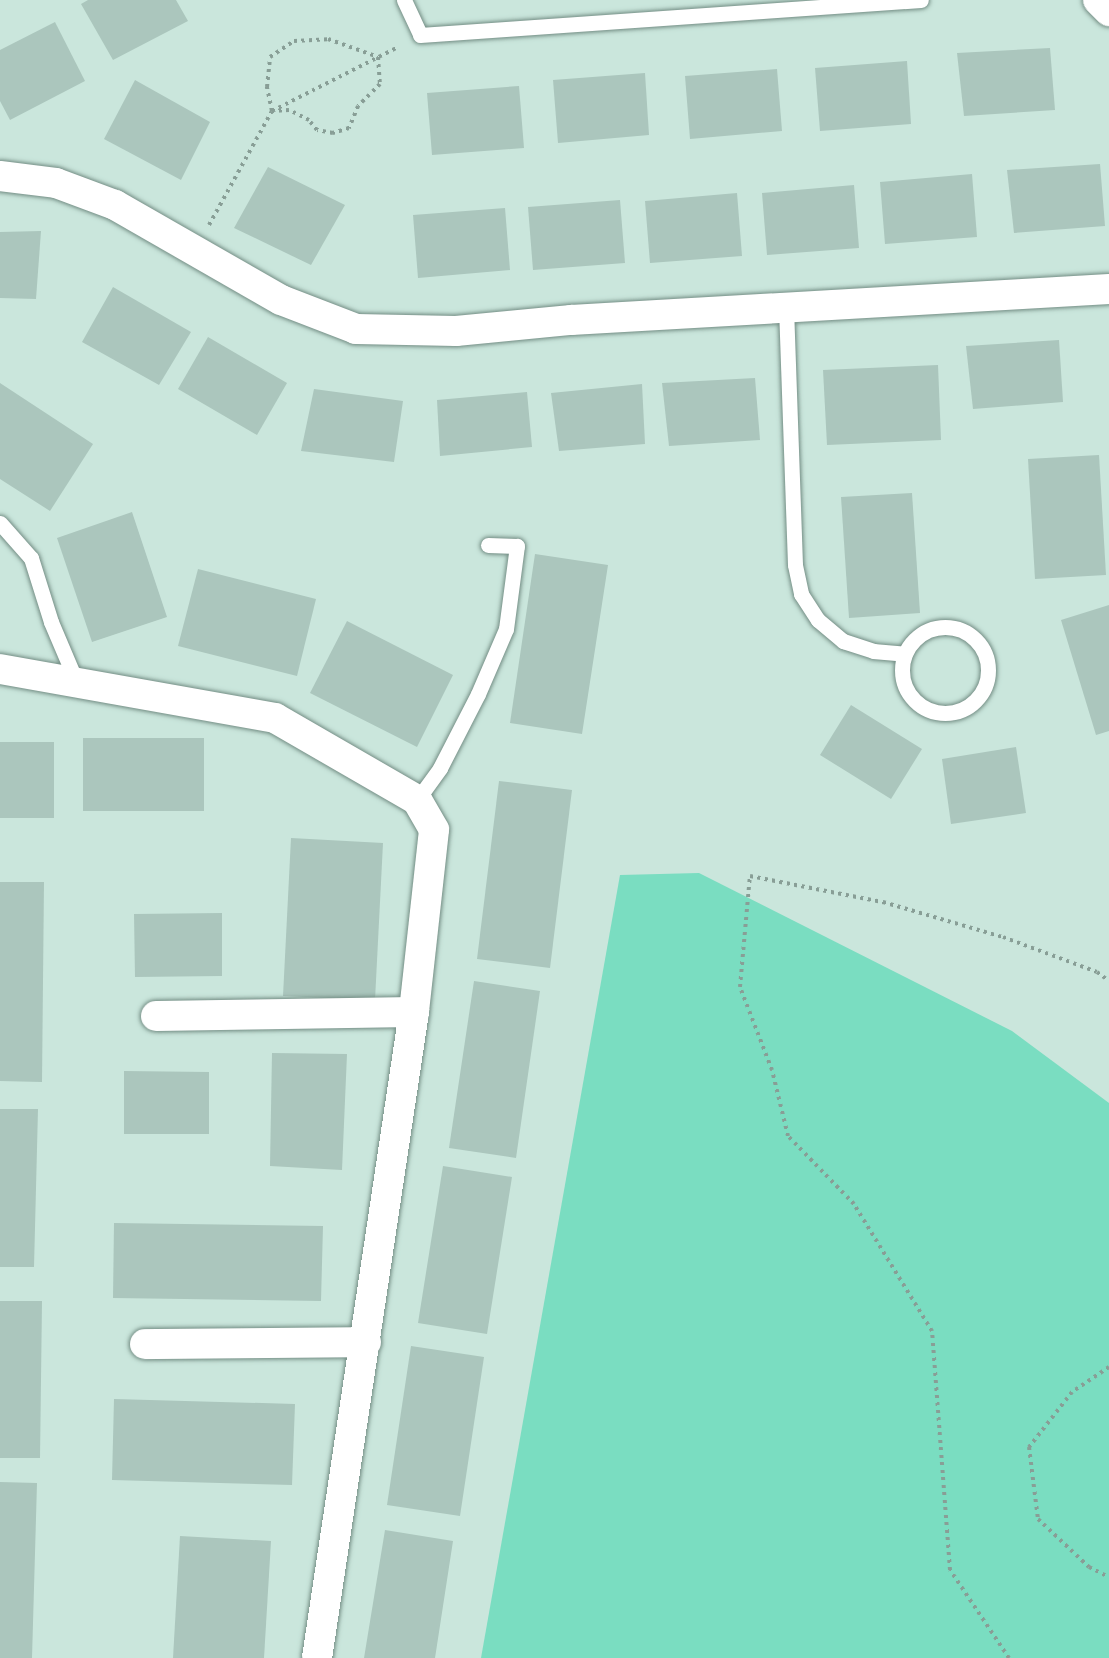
<!DOCTYPE html>
<html>
<head>
<meta charset="utf-8">
<style>
  body { margin:0 }
  #map { position:relative; width:1109px; height:1658px; overflow:hidden; background:#cae6dc; font-family:Manrope,sans-serif }
  div>[style] { position:absolute }
  .green>* { inset:0; background:#7addc1 }
  .building>* { inset:0; background:#abc6bd }
  .path>* { height:4px; margin-top:-2px; transform-origin:0; background:repeating-linear-gradient(90deg,#889e96 0 3px,transparent 0 7.5px) }
  .roads { filter:drop-shadow(0 0 2px #738d84) drop-shadow(0 0 2px #738d84) }
  .service>* { height:15px; margin:-7.5px; padding:0 7.5px; transform-origin:7.5px; border-radius:7.5px; background:#fff }
  .service>.ring { margin:-7.5px; padding:0; box-sizing:content-box; background:none; border:15px solid #fff; border-radius:50% }
  .minor>* { height:30px; margin:-15px; padding:0 15px; transform-origin:15px; border-radius:15px; background:#fff }
  span { translate:-50% -50%; white-space:nowrap; text-align:center; line-height:1.15; -webkit-text-stroke:6px #cae6dc; paint-order:stroke }
</style>
</head>
<body>
<div id="map">
  <div class="green">
    <div style="clip-path:polygon(699px 873px,1012px 1031px,1109px 1103px,1109px 1658px,481px 1658px,620px 875px)"></div>
  </div>
  <div class="building">
    <div style="clip-path:polygon(88px 0,176px 0,188px 21px,113px 60px,81px 4px)"></div>
    <div style="clip-path:polygon(55px 22px,85px 81px,10px 120px,0 101px,0 50px)"></div>
    <div style="clip-path:polygon(1050px 48px,1055px 110px,964px 116px,957px 53px)"></div>
    <div style="clip-path:polygon(907px 61px,911px 124px,820px 131px,815px 68px)"></div>
    <div style="clip-path:polygon(777px 69px,782px 131px,690px 139px,685px 76px)"></div>
    <div style="clip-path:polygon(645px 73px,649px 135px,558px 143px,553px 80px)"></div>
    <div style="clip-path:polygon(135px 80px,210px 122px,181px 180px,104px 139px)"></div>
    <div style="clip-path:polygon(519px 86px,524px 148px,432px 155px,427px 93px)"></div>
    <div style="clip-path:polygon(1100px 164px,1105px 226px,1014px 233px,1007px 170px)"></div>
    <div style="clip-path:polygon(268px 167px,345px 205px,311px 265px,234px 228px)"></div>
    <div style="clip-path:polygon(972px 174px,977px 237px,885px 244px,880px 182px)"></div>
    <div style="clip-path:polygon(854px 185px,859px 248px,767px 255px,762px 193px)"></div>
    <div style="clip-path:polygon(737px 193px,742px 256px,650px 263px,645px 201px)"></div>
    <div style="clip-path:polygon(620px 200px,625px 263px,533px 270px,528px 207px)"></div>
    <div style="clip-path:polygon(505px 208px,510px 270px,418px 278px,413px 215px)"></div>
    <div style="clip-path:polygon(41px 231px,36px 299px,0 298px,0 232px)"></div>
    <div style="clip-path:polygon(113px 287px,191px 332px,159px 385px,82px 342px)"></div>
    <div style="clip-path:polygon(208px 337px,287px 383px,257px 435px,178px 389px)"></div>
    <div style="clip-path:polygon(1059px 340px,1063px 402px,973px 409px,966px 346px)"></div>
    <div style="clip-path:polygon(938px 365px,941px 440px,827px 445px,823px 370px)"></div>
    <div style="clip-path:polygon(755px 378px,760px 440px,669px 446px,662px 383px)"></div>
    <div style="clip-path:polygon(0 383px,93px 444px,50px 511px,0 479px)"></div>
    <div style="clip-path:polygon(642px 384px,645px 444px,559px 451px,551px 393px)"></div>
    <div style="clip-path:polygon(314px 389px,403px 401px,394px 462px,301px 451px)"></div>
    <div style="clip-path:polygon(527px 392px,532px 447px,440px 456px,437px 400px)"></div>
    <div style="clip-path:polygon(1099px 455px,1106px 575px,1035px 579px,1028px 459px)"></div>
    <div style="clip-path:polygon(912px 493px,920px 613px,849px 618px,841px 497px)"></div>
    <div style="clip-path:polygon(132px 512px,167px 617px,92px 642px,57px 538px)"></div>
    <div style="clip-path:polygon(535px 554px,608px 565px,582px 734px,510px 723px)"></div>
    <div style="clip-path:polygon(198px 569px,316px 599px,297px 676px,178px 646px)"></div>
    <div style="clip-path:polygon(1109px 605px,1109px 731px,1096px 735px,1061px 620px)"></div>
    <div style="clip-path:polygon(347px 621px,453px 675px,417px 747px,310px 693px)"></div>
    <div style="clip-path:polygon(851px 705px,922px 749px,891px 799px,820px 755px)"></div>
    <div style="clip-path:polygon(83px 738px,204px 738px,204px 811px,83px 811px)"></div>
    <div style="clip-path:polygon(0 742px,54px 742px,54px 818px,0 818px)"></div>
    <div style="clip-path:polygon(1016px 747px,1026px 813px,951px 824px,942px 759px)"></div>
    <div style="clip-path:polygon(499px 781px,572px 790px,550px 968px,477px 959px)"></div>
    <div style="clip-path:polygon(291px 838px,383px 843px,375px 1000px,283px 996px)"></div>
    <div style="clip-path:polygon(0 882px,44px 882px,42px 1082px,0 1081px)"></div>
    <div style="clip-path:polygon(222px 913px,222px 976px,135px 977px,134px 914px)"></div>
    <div style="clip-path:polygon(474px 981px,540px 991px,516px 1158px,449px 1148px)"></div>
    <div style="clip-path:polygon(272px 1053px,347px 1054px,342px 1170px,270px 1166px)"></div>
    <div style="clip-path:polygon(124px 1071px,209px 1072px,209px 1134px,124px 1134px)"></div>
    <div style="clip-path:polygon(0 1109px,38px 1109px,34px 1267px,0 1267px)"></div>
    <div style="clip-path:polygon(443px 1166px,512px 1177px,487px 1334px,418px 1323px)"></div>
    <div style="clip-path:polygon(114px 1223px,323px 1226px,321px 1301px,113px 1298px)"></div>
    <div style="clip-path:polygon(0 1301px,42px 1301px,40px 1458px,0 1458px)"></div>
    <div style="clip-path:polygon(411px 1346px,484px 1357px,460px 1516px,387px 1505px)"></div>
    <div style="clip-path:polygon(114px 1399px,295px 1404px,292px 1485px,112px 1480px)"></div>
    <div style="clip-path:polygon(0 1482px,37px 1483px,32px 1658px,0 1658px)"></div>
    <div style="clip-path:polygon(385px 1530px,453px 1541px,435px 1658px,364px 1658px)"></div>
    <div style="clip-path:polygon(180px 1536px,271px 1541px,264px 1658px,173px 1658px)"></div>
  </div>
  <div class="path">
    <div style="left:328px;top:39px;width:53px;rotate:19.8deg"></div>
    <div style="left:378px;top:57px;width:27px;rotate:86deg"></div>
    <div style="left:380px;top:84px;width:31px;rotate:135deg"></div>
    <div style="left:358px;top:106px;width:24px;rotate:112deg"></div>
    <div style="left:349px;top:128px;width:17px;rotate:163deg"></div>
    <div style="left:333px;top:133px;width:16px;rotate:-169deg"></div>
    <div style="left:317px;top:130px;width:13px;rotate:-129deg"></div>
    <div style="left:309px;top:120px;width:22px;rotate:-153deg"></div>
    <div style="left:289px;top:110px;width:17px;rotate:177deg"></div>
    <div style="left:272px;top:111px;width:25px;rotate:-102deg"></div>
    <div style="left:267px;top:87px;width:30px;rotate:-84deg"></div>
    <div style="left:270px;top:57px;width:29px;rotate:-34deg"></div>
    <div style="left:294px;top:41px;width:34px;rotate:-3deg"></div>
    <div style="left:209px;top:225px;width:130px;rotate:-61.1deg"></div>
    <div style="left:272px;top:111px;width:141px;rotate:-26.9deg"></div>
    <div style="left:1109px;top:1367px;width:45px;rotate:146deg"></div>
    <div style="left:1072px;top:1392px;width:70px;rotate:128deg"></div>
    <div style="left:1029px;top:1447px;width:73px;rotate:82.9deg"></div>
    <div style="left:1038px;top:1519px;width:70px;rotate:43.3deg"></div>
    <div style="left:1089px;top:1567px;width:22px;rotate:27deg"></div>
    <div style="left:1009px;top:1658px;width:106px;rotate:-123.8deg"></div>
    <div style="left:950px;top:1570px;width:240px;rotate:-94.3deg"></div>
    <div style="left:932px;top:1331px;width:149px;rotate:-121.6deg"></div>
    <div style="left:854px;top:1204px;width:95px;rotate:-134.1deg"></div>
    <div style="left:788px;top:1136px;width:68px;rotate:-103.6deg"></div>
    <div style="left:772px;top:1070px;width:89px;rotate:-111.1deg"></div>
    <div style="left:740px;top:987px;width:111px;rotate:-84.9deg"></div>
    <div style="left:750px;top:876px;width:136px;rotate:11.1deg"></div>
    <div style="left:883px;top:902px;width:125px;rotate:16.3deg"></div>
    <div style="left:1003px;top:937px;width:100px;rotate:20.4deg"></div>
    <div style="left:1097px;top:972px;width:15px;rotate:37deg"></div>
  </div>
  <div class="roads">
    <div class="service">
      <div style="left:404px;top:0;width:38px;rotate:65deg"></div>
      <div style="left:420px;top:35px;width:502px;rotate:-4deg"></div>
      <div style="left:786px;top:307px;width:258px;rotate:88deg"></div>
      <div style="left:795px;top:565px;width:30px;rotate:78deg"></div>
      <div style="left:801px;top:594px;width:31px;rotate:57deg"></div>
      <div style="left:818px;top:620px;width:33px;rotate:40deg"></div>
      <div style="left:843px;top:641px;width:32px;rotate:18deg"></div>
      <div style="left:873px;top:651px;width:32px;rotate:5deg"></div>
      <div style="left:0;top:523px;width:47px;rotate:48.5deg"></div>
      <div style="left:31px;top:558px;width:67px;rotate:72.6deg"></div>
      <div style="left:51px;top:622px;width:64px;rotate:67deg"></div>
      <div class="ring" style="left:902px;top:627px;width:71px;height:71px"></div>
      <div style="left:417px;top:800px;width:39px;rotate:-54deg"></div>
      <div style="left:440px;top:768px;width:83px;rotate:-62.8deg"></div>
      <div style="left:478px;top:694px;width:71px;rotate:-66.7deg"></div>
      <div style="left:506px;top:629px;width:84px;rotate:-82.5deg"></div>
      <div style="left:517px;top:546px;width:29px;rotate:-178deg"></div>
    </div>
    <div class="minor">
      <div style="left:1098px;top:0;width:16px;rotate:45deg"></div>
      <div style="left:0;top:176px;width:56px;rotate:7.1deg"></div>
      <div style="left:56px;top:183px;width:63px;rotate:20.4deg"></div>
      <div style="left:115px;top:205px;width:191px;rotate:29.8deg"></div>
      <div style="left:281px;top:300px;width:80px;rotate:21.1deg"></div>
      <div style="left:356px;top:329px;width:100px;rotate:1.1deg"></div>
      <div style="left:456px;top:331px;width:116px;rotate:-5.5deg"></div>
      <div style="left:571px;top:320px;width:539px;rotate:-3.3deg"></div>
      <div style="left:0;top:669px;width:279px;rotate:10.1deg"></div>
      <div style="left:275px;top:718px;width:164px;rotate:30deg"></div>
      <div style="left:417px;top:800px;width:34px;rotate:60deg"></div>
      <div style="left:434px;top:830px;width:183px;rotate:96.3deg"></div>
      <div style="left:414px;top:1012px;width:653px;rotate:98.54deg"></div>
      <div style="left:156px;top:1016px;width:258px;rotate:-0.9deg"></div>
      <div style="left:145px;top:1344px;width:221px;rotate:-0.5deg"></div>
    </div>
  </div>
</div>
</body>
</html>
